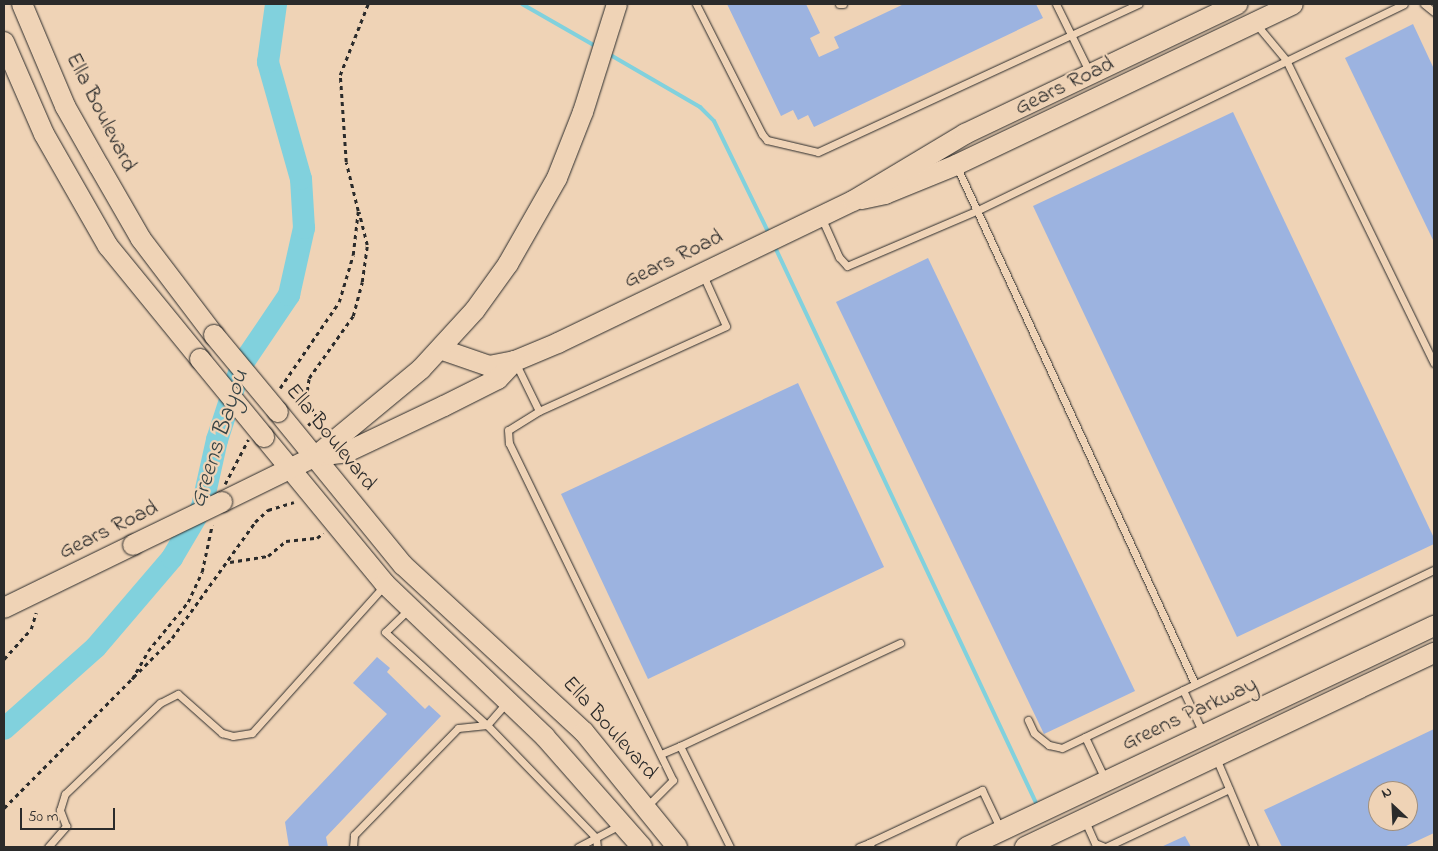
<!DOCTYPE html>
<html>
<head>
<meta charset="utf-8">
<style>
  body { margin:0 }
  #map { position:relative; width:1438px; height:851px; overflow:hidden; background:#efd3b6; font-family:"Indie Flower",sans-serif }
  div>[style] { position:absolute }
  .stream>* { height:4px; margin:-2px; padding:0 2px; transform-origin:2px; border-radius:2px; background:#81d1dd }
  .river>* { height:22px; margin:-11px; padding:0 11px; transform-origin:11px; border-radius:11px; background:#81d1dd }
  .building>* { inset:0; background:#9cb3e0 }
  .path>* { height:2.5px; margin-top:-1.25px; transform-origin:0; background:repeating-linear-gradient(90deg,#2b2b2b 0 4px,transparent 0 8px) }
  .roads { filter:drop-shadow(0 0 1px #2b2b2b) drop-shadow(0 0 1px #2b2b2b) }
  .lane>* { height:7px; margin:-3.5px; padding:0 3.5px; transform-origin:3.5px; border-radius:3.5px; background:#efd3b6 }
  .secondary>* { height:20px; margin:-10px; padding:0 10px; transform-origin:10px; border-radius:10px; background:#efd3b6 }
  .bridges { filter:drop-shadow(0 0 1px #2b2b2b) drop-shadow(0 0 1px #2b2b2b) }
  .secondary-bridge>* { height:20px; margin:-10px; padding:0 10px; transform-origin:10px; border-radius:10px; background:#efd3b6 }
  span { translate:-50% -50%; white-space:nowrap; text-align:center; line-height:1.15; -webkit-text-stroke:4.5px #efd3b6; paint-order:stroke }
  .street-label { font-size:22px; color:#2b2b2b }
  .water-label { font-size:24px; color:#384446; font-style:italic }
  .frame { position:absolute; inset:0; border:5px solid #2b2b2b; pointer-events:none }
  .north { position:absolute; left:1368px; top:781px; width:50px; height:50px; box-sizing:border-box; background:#efd3b6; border:1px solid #a1907e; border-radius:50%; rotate:335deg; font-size:14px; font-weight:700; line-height:20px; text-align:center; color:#2b2b2b }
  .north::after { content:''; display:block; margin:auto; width:18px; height:22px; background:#2b2b2b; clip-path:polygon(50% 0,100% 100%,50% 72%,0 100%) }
  .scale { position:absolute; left:20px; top:808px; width:95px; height:22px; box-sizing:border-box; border:2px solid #2b2b2b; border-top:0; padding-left:6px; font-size:15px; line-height:18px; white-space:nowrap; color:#2b2b2b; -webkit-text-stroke:4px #efd3b6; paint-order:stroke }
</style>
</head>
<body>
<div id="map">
  <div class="stream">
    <div style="left:522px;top:4px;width:86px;rotate:29.8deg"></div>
    <div style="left:607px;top:53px;width:108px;rotate:30.1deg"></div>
    <div style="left:700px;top:107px;width:20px;rotate:45deg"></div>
    <div style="left:714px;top:121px;width:126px;rotate:64deg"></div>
    <div style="left:774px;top:245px;width:621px;rotate:64.84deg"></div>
  </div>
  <div class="river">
    <div style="left:4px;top:729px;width:123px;rotate:-41.7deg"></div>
    <div style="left:96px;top:647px;width:117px;rotate:-49.5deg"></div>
    <div style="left:172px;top:558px;width:59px;rotate:-59.5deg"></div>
    <div style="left:202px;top:507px;width:69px;rotate:-77.4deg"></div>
    <div style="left:217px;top:440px;width:78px;rotate:-72deg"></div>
    <div style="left:241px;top:366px;width:86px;rotate:-55.9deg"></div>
    <div style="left:289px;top:295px;width:69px;rotate:-77.4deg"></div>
    <div style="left:304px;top:228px;width:49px;rotate:-93.5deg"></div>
    <div style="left:301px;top:179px;width:122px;rotate:-105.8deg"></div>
    <div style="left:268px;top:62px;width:59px;rotate:-82.1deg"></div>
  </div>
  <div class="building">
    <div style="clip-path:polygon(727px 4px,806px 4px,820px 33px,810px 38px,819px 57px,839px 48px,834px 37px,904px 4px,1036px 4px,1043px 18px,814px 127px,808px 115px,798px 120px,793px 110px,781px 116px)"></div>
    <div style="clip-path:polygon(1413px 24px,1434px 69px,1434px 242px,1345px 58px)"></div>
    <div style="clip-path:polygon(1233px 112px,1434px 538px,1434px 544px,1237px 637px,1033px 206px)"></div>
    <div style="clip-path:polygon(928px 258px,1135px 691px,1044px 734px,836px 302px)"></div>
    <div style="clip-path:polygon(798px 383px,884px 567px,648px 679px,561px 494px)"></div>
    <div style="clip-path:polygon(377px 657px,390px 668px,387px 672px,425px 709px,429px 705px,441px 716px,326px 837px,328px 847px,289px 847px,285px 822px,387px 714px,353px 683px)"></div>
    <div style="clip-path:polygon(evenodd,1434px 729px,1434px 833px,1404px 847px,1282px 847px,1264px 810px,1434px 729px,1378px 791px,1408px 791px,1408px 821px,1378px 821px,1378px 791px)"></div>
    <div style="clip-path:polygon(1185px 836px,1191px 847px,1161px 847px)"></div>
  </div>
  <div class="path">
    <div style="left:280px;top:388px;width:104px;rotate:-55.5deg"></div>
    <div style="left:339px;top:302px;width:49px;rotate:-73.4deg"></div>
    <div style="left:353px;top:255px;width:44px;rotate:-83.5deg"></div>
    <div style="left:358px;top:211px;width:50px;rotate:-103.8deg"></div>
    <div style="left:346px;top:162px;width:87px;rotate:-93.9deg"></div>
    <div style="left:340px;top:75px;width:76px;rotate:-68.5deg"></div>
    <div style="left:308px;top:425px;width:11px;rotate:-38deg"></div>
    <div style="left:317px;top:418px;width:22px;rotate:-120deg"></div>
    <div style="left:306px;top:399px;width:21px;rotate:-82deg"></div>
    <div style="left:309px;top:378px;width:76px;rotate:-54.6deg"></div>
    <div style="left:353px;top:316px;width:35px;rotate:-75deg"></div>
    <div style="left:362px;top:282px;width:37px;rotate:-82deg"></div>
    <div style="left:367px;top:245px;width:34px;rotate:-104deg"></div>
    <div style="left:225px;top:484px;width:50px;rotate:-62.4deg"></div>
    <div style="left:230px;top:562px;width:38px;rotate:-9deg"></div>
    <div style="left:268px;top:556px;width:23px;rotate:-40deg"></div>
    <div style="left:286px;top:541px;width:31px;rotate:-6deg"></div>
    <div style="left:317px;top:538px;width:8px;rotate:-40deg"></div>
    <div style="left:4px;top:659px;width:40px;rotate:-48deg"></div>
    <div style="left:31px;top:629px;width:17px;rotate:-73deg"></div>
    <div style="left:132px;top:679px;width:32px;rotate:-60deg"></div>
    <div style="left:148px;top:651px;width:63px;rotate:-50.8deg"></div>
    <div style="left:188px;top:602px;width:33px;rotate:-65deg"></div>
    <div style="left:202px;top:572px;width:48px;rotate:-78deg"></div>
    <div style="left:4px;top:808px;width:239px;rotate:-45.3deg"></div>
    <div style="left:172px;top:638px;width:143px;rotate:-54.4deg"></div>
    <div style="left:255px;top:522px;width:18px;rotate:-43deg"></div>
    <div style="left:268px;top:510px;width:27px;rotate:-17deg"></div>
  </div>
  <div class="roads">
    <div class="lane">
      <div style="left:696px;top:4px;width:146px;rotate:63.1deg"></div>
      <div style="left:762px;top:134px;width:8px;rotate:50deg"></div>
      <div style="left:767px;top:140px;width:52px;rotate:13.2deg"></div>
      <div style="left:818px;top:152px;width:353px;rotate:-24.8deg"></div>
      <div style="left:839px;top:4px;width:4px"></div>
      <div style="left:1056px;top:4px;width:77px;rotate:63.8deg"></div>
      <div style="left:1424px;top:4px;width:13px;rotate:39deg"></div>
      <div style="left:1256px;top:24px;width:47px;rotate:50.2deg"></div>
      <div style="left:1286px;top:60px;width:337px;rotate:64deg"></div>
      <div style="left:956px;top:165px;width:571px;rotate:65.27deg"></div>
      <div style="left:822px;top:219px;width:42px;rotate:65.9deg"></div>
      <div style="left:839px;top:257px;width:12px;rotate:48deg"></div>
      <div style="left:847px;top:266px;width:140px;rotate:-23.1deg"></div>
      <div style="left:976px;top:211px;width:475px;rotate:-25.8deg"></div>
      <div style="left:516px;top:364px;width:52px;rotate:63.9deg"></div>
      <div style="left:539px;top:411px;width:36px;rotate:148deg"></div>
      <div style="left:508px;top:430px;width:13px;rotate:86deg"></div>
      <div style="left:509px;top:443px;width:375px;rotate:64.1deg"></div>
      <div style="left:673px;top:780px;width:37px;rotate:135deg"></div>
      <div style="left:539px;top:411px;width:205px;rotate:-24.4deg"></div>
      <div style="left:726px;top:326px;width:56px;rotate:-114.3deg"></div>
      <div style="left:409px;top:609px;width:33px;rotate:136deg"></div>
      <div style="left:385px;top:632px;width:138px;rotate:42.4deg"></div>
      <div style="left:487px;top:725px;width:157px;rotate:46deg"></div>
      <div style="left:596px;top:838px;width:9px;rotate:84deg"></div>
      <div style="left:1183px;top:690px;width:47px;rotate:65.1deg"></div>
      <div style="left:1028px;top:720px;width:14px;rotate:65deg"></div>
      <div style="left:1034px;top:733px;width:19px;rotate:39deg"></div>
      <div style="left:1049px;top:745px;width:13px;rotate:13deg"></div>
      <div style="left:1062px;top:748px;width:412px;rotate:-25.6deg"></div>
      <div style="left:1085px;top:737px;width:47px;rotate:64.5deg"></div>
      <div style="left:680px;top:746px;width:243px;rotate:-25.1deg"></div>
      <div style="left:661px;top:754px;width:21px;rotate:-23deg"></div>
      <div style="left:680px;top:746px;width:113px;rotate:63.7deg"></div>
      <div style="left:1216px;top:758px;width:97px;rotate:66.9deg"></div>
      <div style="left:1085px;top:821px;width:24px;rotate:66deg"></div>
      <div style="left:1095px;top:843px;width:11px;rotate:22deg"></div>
      <div style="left:869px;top:843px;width:125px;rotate:-25.1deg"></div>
      <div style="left:982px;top:790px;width:44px;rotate:64.6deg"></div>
      <div style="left:48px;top:847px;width:28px;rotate:-49deg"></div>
      <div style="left:66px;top:826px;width:17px;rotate:-111deg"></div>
      <div style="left:60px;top:810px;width:17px;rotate:-73deg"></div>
      <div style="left:65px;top:794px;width:132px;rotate:-43.8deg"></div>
      <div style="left:160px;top:703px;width:20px;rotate:-27deg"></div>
      <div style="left:178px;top:694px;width:59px;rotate:41.6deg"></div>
      <div style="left:222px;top:733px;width:11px;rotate:15deg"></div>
      <div style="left:233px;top:736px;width:19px;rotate:-9deg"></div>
      <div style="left:252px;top:733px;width:199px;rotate:-48.1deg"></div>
      <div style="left:353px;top:847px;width:12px;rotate:-85deg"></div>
      <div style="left:354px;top:835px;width:149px;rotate:-45.8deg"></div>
      <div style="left:458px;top:728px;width:29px;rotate:-6deg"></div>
      <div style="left:487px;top:725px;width:29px;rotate:-49deg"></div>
      <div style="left:578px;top:847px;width:47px;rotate:-27.6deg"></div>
      <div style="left:859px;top:847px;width:11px;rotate:-22deg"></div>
      <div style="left:869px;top:843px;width:4px;rotate:63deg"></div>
      <div style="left:1106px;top:847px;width:136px;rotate:-25.2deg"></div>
    </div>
    <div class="secondary">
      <div style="left:22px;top:4px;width:111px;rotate:67.1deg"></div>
      <div style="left:65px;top:106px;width:69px;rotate:60.5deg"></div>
      <div style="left:99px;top:166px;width:84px;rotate:60.1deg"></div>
      <div style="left:141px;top:239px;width:121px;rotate:52.8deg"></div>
      <div style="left:4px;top:42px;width:100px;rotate:66.5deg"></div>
      <div style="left:44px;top:134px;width:129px;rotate:60.3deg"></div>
      <div style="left:108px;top:246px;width:146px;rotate:50.8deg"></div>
      <div style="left:862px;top:199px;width:24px;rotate:-12deg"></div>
      <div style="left:885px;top:194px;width:77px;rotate:-22.2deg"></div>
      <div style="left:956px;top:165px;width:373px;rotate:-25.5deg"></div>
      <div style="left:440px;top:349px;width:52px;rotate:19.1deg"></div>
      <div style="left:489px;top:366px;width:26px;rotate:-11deg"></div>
      <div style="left:515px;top:361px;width:47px;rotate:-22.7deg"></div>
      <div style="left:558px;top:343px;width:327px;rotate:-25.7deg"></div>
      <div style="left:853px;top:201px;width:131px;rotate:-30.9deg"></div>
      <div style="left:965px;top:134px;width:302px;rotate:-25.5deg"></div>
      <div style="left:278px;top:412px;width:198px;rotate:50.8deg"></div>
      <div style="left:403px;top:565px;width:246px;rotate:42.7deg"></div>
      <div style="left:584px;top:732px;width:148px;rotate:51deg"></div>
      <div style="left:264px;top:437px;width:190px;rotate:50.5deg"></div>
      <div style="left:385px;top:584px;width:221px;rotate:43.7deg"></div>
      <div style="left:545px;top:737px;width:147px;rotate:48.6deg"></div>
      <div style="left:316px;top:456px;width:31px;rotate:-7deg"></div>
      <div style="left:347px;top:452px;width:107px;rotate:-25.4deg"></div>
      <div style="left:444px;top:406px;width:60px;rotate:-26.6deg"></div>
      <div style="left:498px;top:379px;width:25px;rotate:-47deg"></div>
      <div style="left:222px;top:502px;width:105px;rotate:-26.1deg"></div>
      <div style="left:316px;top:456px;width:136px;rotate:-39.6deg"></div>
      <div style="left:421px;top:369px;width:80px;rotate:-47.5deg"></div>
      <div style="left:475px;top:310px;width:57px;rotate:-54.3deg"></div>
      <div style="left:508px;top:264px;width:99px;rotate:-60.3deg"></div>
      <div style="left:557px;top:178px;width:71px;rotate:-68.5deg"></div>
      <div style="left:583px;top:112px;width:113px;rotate:-72.5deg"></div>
      <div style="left:4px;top:608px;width:144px;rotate:-26deg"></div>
      <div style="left:967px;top:847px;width:517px;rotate:-25.33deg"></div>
      <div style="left:1025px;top:847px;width:453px;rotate:-25.4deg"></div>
    </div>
  </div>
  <div class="bridges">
    <div class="secondary-bridge">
      <div style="left:214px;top:335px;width:100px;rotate:50.3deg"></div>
      <div style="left:200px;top:359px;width:101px;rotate:50.6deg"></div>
      <div style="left:133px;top:545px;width:99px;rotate:-25.8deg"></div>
    </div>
  </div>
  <div class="street-label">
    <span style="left:1065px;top:87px;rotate:-26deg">Gears Road</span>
    <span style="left:100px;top:113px;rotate:63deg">Ella Boulevard</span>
    <span style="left:674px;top:260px;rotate:-26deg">Gears Road</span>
    <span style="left:330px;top:438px;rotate:51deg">Ella Boulevard</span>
    <span style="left:109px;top:531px;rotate:-26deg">Gears Road</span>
    <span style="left:1190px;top:715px;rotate:-25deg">Greens Parkway</span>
    <span style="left:609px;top:729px;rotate:48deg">Ella Boulevard</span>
  </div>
  <div class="water-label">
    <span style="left:220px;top:439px;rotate:-72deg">Greens Bayou</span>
  </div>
  <div class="frame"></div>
  <div class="north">N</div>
  <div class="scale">50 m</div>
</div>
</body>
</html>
